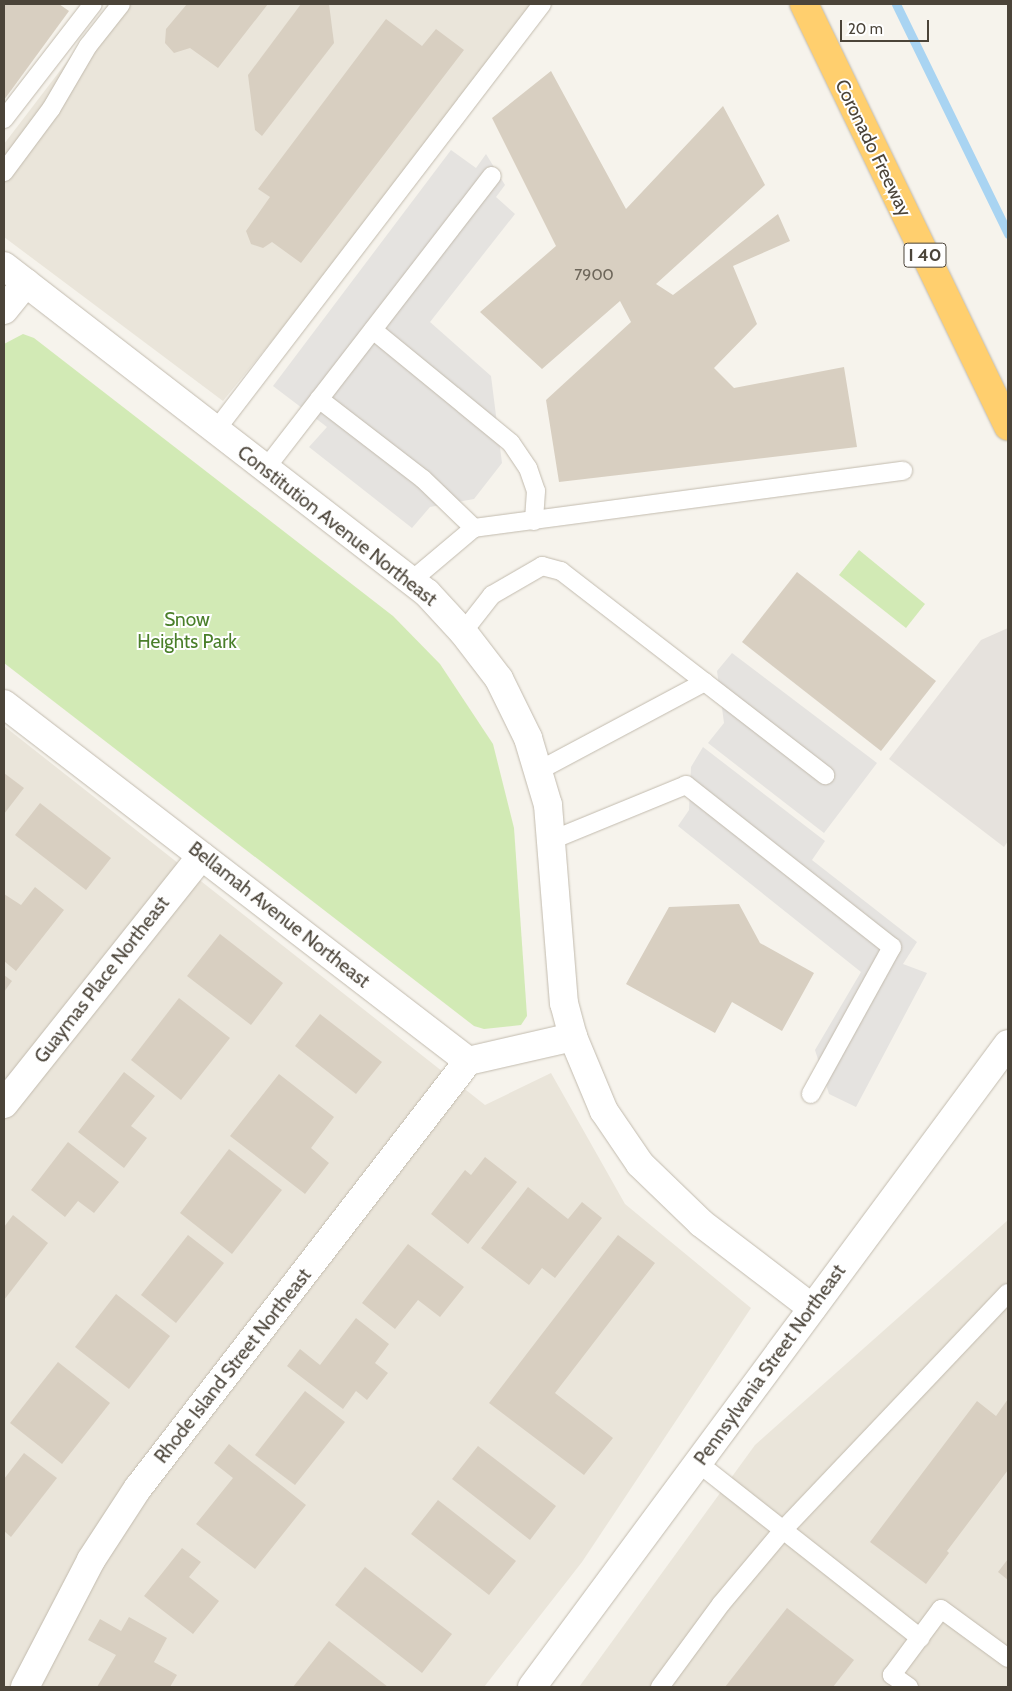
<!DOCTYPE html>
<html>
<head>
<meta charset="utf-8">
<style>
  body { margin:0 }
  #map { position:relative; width:1012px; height:1691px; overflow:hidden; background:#f6f3ec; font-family:Cabin,sans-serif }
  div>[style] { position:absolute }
  .residential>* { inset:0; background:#eae5da }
  .industrial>* { inset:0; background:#e6e2dd }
  .green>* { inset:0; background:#d2eab5 }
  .parking>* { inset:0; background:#e5e3e0 }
  .stream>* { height:9px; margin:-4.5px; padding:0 4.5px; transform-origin:4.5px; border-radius:4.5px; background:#a9d4f2 }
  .building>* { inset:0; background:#d8cfc1 }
  .roads { filter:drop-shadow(0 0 1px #c2bbae) drop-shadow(0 0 1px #c2bbae) }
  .service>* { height:18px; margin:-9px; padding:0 9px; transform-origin:9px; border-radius:9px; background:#fff }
  .minor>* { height:28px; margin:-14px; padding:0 14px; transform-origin:14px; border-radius:14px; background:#fff }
  .tertiary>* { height:28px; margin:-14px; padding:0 14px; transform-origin:14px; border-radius:14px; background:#fff }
  .motorway>* { height:28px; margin:-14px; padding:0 14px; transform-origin:14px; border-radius:14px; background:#ffcf6e }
  span { translate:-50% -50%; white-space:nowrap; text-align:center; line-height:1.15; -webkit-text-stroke:4px #fff; paint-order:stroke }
  .number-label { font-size:16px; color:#6e675b }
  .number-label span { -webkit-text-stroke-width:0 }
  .shield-label span { padding:1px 4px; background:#fff; border:1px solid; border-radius:4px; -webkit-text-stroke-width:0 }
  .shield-label { font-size:18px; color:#4b4439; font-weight:700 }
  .street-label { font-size:19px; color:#4b4439 }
  .park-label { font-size:19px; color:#4a7f2a }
  .frame { position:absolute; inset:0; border:5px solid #4b4439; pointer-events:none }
  .scale { position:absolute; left:840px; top:20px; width:89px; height:22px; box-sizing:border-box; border:2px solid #4b4439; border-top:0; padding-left:6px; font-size:15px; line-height:18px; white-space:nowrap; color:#4b4439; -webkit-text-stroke:4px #fff; paint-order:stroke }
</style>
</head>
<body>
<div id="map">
  <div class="residential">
    <div style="clip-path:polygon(111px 4px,546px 4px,223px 401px,4px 237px,4px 144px)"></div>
    <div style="clip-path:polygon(4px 726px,485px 1105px,551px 1073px,625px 1204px,751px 1308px,582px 1562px,484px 1687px,4px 1687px)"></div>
    <div style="clip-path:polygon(1008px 1220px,1008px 1687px,579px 1687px,755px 1445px)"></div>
  </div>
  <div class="industrial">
    <div style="clip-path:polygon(1008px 628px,1008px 841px,1004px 847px,889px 759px,981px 640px)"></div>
  </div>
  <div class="green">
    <div style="clip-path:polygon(23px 334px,34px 338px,393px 616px,440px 664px,493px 744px,514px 828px,527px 1016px,521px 1025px,484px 1029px,474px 1026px,4px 663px,4px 344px)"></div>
    <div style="clip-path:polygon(859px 550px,925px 604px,906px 628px,839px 575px)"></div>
  </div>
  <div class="parking">
    <div style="clip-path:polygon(451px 150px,476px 168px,486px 154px,505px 185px,496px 197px,515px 214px,430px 322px,491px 376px,502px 463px,474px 499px,430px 507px,412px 528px,309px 447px,327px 427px,273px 386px)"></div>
    <div style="clip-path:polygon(732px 653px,877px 763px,824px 833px,708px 743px,724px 723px,717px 671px)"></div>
    <div style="clip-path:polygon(703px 747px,825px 841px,812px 860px,917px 942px,903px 964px,927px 973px,856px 1107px,829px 1094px,815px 1050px,861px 972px,678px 826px,689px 810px,691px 767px)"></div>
  </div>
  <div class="stream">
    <div style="left:896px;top:4px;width:256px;rotate:64deg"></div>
  </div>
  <div class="building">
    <div style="clip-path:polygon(4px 4px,59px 4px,69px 11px,4px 100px)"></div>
    <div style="clip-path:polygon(187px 4px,268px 4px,218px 68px,190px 48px,174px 53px,165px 43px,166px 29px)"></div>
    <div style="clip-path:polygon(301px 4px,329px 4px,334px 43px,262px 136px,255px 130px,248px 75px)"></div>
    <div style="clip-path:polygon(386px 19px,422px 46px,436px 29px,464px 50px,301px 263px,272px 242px,263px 248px,251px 244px,246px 231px,270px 197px,258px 189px)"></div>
    <div style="clip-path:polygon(551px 71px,626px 209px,723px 106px,765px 185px,656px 284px,673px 295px,778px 214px,790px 241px,733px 266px,757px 324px,714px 368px,734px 388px,844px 367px,857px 447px,559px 482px,546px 400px,631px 322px,620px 301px,542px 369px,480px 312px,556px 246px,492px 118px)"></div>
    <div style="clip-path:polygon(797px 572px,936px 681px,881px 751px,742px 642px)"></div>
    <div style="clip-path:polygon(4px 773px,24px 788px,4px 814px)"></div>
    <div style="clip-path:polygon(40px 803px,111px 858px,86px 890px,15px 835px)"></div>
    <div style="clip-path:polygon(35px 887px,64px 910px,16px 971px,4px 961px,4px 894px,21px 905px)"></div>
    <div style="clip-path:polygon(739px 904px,760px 943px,814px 973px,782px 1031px,732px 1002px,715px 1033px,626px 984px,669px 907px)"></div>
    <div style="clip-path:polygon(220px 934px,283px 983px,251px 1025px,187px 976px)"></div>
    <div style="clip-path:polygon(4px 975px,12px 981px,4px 992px)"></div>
    <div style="clip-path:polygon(179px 998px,230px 1038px,181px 1100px,131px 1060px)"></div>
    <div style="clip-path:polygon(320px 1014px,382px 1062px,356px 1094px,295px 1046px)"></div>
    <div style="clip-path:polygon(124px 1072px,155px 1096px,131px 1126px,147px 1138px,124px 1168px,78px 1132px)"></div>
    <div style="clip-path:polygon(279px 1074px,334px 1117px,311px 1148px,329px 1163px,305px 1194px,230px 1136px)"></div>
    <div style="clip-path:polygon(68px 1142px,119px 1182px,94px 1213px,78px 1201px,65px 1217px,31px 1190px)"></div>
    <div style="clip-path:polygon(229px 1149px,282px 1190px,232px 1254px,180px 1213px)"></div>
    <div style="clip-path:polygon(485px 1157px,517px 1182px,468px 1244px,431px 1214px,465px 1170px,471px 1175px)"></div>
    <div style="clip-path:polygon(528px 1187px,568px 1219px,582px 1202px,602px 1218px,555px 1278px,542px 1268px,529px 1285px,481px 1248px)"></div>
    <div style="clip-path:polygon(13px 1215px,48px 1243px,4px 1300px,4px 1227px)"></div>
    <div style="clip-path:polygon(188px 1235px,224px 1263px,176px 1323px,141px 1295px)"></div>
    <div style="clip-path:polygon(618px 1235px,655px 1263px,555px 1393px,613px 1438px,584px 1475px,489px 1403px)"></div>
    <div style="clip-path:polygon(408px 1244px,464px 1287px,440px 1317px,418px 1300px,395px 1329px,362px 1303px)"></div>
    <div style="clip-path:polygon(116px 1294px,170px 1336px,129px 1389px,75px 1347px)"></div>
    <div style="clip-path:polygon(356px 1318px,389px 1344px,375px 1363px,388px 1373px,367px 1400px,356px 1391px,343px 1409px,287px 1366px,300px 1349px,320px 1365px)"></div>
    <div style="clip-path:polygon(58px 1362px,110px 1403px,62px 1464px,10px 1423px)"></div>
    <div style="clip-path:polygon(305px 1391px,345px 1422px,295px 1485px,255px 1455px)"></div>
    <div style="clip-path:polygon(1008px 1399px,1008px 1470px,947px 1551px,949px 1553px,926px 1584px,870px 1542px,977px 1401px,996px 1416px)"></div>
    <div style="clip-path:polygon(229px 1444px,306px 1505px,255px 1569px,196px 1524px,233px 1478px,214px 1463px)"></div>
    <div style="clip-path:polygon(478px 1446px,556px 1506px,530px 1540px,452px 1479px)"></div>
    <div style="clip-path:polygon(24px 1453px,57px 1478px,11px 1537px,4px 1531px,4px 1479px)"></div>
    <div style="clip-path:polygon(438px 1500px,516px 1561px,489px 1595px,411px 1534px)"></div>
    <div style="clip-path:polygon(182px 1548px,201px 1562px,189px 1577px,219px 1601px,193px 1634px,144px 1596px)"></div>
    <div style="clip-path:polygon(1008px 1559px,1008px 1580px,998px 1572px)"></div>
    <div style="clip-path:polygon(365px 1567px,452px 1634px,422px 1673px,335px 1605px)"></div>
    <div style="clip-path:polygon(787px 1608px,854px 1660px,833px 1687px,725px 1687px)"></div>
    <div style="clip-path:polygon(129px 1617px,167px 1638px,154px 1662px,177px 1675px,170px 1687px,97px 1687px,116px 1655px,88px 1640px,100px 1619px,121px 1631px)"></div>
    <div style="clip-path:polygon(329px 1641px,388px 1687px,293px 1687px)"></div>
  </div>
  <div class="roads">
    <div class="service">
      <div style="left:4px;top:119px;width:145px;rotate:-52.3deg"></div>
      <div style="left:4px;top:172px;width:79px;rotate:-53.3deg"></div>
      <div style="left:51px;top:109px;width:73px;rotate:-59.6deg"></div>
      <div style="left:88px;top:46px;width:53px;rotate:-51.8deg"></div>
      <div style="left:373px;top:330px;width:178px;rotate:39.3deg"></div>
      <div style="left:511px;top:443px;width:30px;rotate:56deg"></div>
      <div style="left:528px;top:468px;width:24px;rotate:71deg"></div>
      <div style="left:536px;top:491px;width:30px;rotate:94deg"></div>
      <div style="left:319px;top:399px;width:131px;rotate:37.6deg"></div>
      <div style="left:423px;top:479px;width:71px;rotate:43.9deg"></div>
      <div style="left:216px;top:430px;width:536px;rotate:-52.57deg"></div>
      <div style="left:266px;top:468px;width:369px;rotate:-52.3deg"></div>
      <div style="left:411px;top:581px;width:82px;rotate:-40.1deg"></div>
      <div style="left:474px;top:528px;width:433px;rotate:-7.6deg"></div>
      <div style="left:463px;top:632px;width:47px;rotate:-51.9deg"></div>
      <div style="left:492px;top:595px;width:58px;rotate:-30.1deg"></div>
      <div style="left:542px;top:566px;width:20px;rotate:15deg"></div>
      <div style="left:561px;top:571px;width:334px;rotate:37.7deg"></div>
      <div style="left:538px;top:771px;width:189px;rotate:-28.1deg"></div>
      <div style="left:552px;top:840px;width:145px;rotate:-22.3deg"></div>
      <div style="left:686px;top:785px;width:262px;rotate:38.2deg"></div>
      <div style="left:892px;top:947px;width:168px;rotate:118.9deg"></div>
      <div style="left:698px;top:1463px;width:283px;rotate:38.2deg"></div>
      <div style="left:660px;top:1687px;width:103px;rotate:-53.7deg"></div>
      <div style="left:721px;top:1604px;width:97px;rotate:-50deg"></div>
      <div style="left:783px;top:1530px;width:327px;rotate:-46.5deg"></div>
      <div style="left:909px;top:1687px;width:21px;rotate:-145deg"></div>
      <div style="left:892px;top:1675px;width:82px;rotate:-53.4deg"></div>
      <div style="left:941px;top:1609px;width:83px;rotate:36.2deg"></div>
    </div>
    <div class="minor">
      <div style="left:4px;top:310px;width:35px;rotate:-51deg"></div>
      <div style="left:4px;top:704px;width:585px;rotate:37.57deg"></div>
      <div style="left:468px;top:1061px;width:108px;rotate:-12.9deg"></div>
      <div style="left:4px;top:1104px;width:317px;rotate:-51.5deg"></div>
      <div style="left:25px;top:1687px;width:143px;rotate:-62.5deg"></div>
      <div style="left:91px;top:1560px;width:86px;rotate:-56.9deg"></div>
      <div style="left:138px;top:1488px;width:540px;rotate:-52.3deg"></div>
    </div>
    <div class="tertiary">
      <div style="left:4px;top:266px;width:535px;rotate:37.71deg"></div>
      <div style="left:427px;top:593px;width:53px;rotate:47.3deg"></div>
      <div style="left:463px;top:632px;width:59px;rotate:52.5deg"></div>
      <div style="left:499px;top:679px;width:66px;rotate:63.8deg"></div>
      <div style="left:528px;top:738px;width:70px;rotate:73.4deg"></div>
      <div style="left:548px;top:805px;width:199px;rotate:85.4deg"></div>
      <div style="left:564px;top:1003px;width:35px;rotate:75deg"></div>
      <div style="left:573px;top:1037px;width:80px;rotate:67.3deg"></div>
      <div style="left:604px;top:1111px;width:64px;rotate:55.8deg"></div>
      <div style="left:640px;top:1164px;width:85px;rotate:44deg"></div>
      <div style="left:701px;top:1223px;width:140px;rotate:37.4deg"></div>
      <div style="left:532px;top:1687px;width:800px;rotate:-53.49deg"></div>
    </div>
    <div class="motorway">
      <div style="left:804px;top:4px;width:469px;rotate:64.2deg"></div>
    </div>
  </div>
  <div class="number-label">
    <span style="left:594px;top:275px">7900</span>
  </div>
  <div class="shield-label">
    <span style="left:925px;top:255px">I 40</span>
  </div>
  <div class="street-label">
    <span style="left:873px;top:148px;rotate:64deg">Coronado Freeway</span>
    <span style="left:337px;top:526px;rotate:38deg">Constitution Avenue Northeast</span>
    <span style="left:279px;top:915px;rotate:38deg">Bellamah Avenue Northeast</span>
    <span style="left:102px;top:980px;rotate:-52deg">Guaymas Place Northeast</span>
    <span style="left:770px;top:1365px;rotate:-54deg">Pennsylvania Street Northeast</span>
    <span style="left:233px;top:1366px;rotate:-52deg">Rhode Island Street Northeast</span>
  </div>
  <div class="park-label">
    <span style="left:187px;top:631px">Snow<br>Heights Park</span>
  </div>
  <div class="frame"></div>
  <div class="scale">20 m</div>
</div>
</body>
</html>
